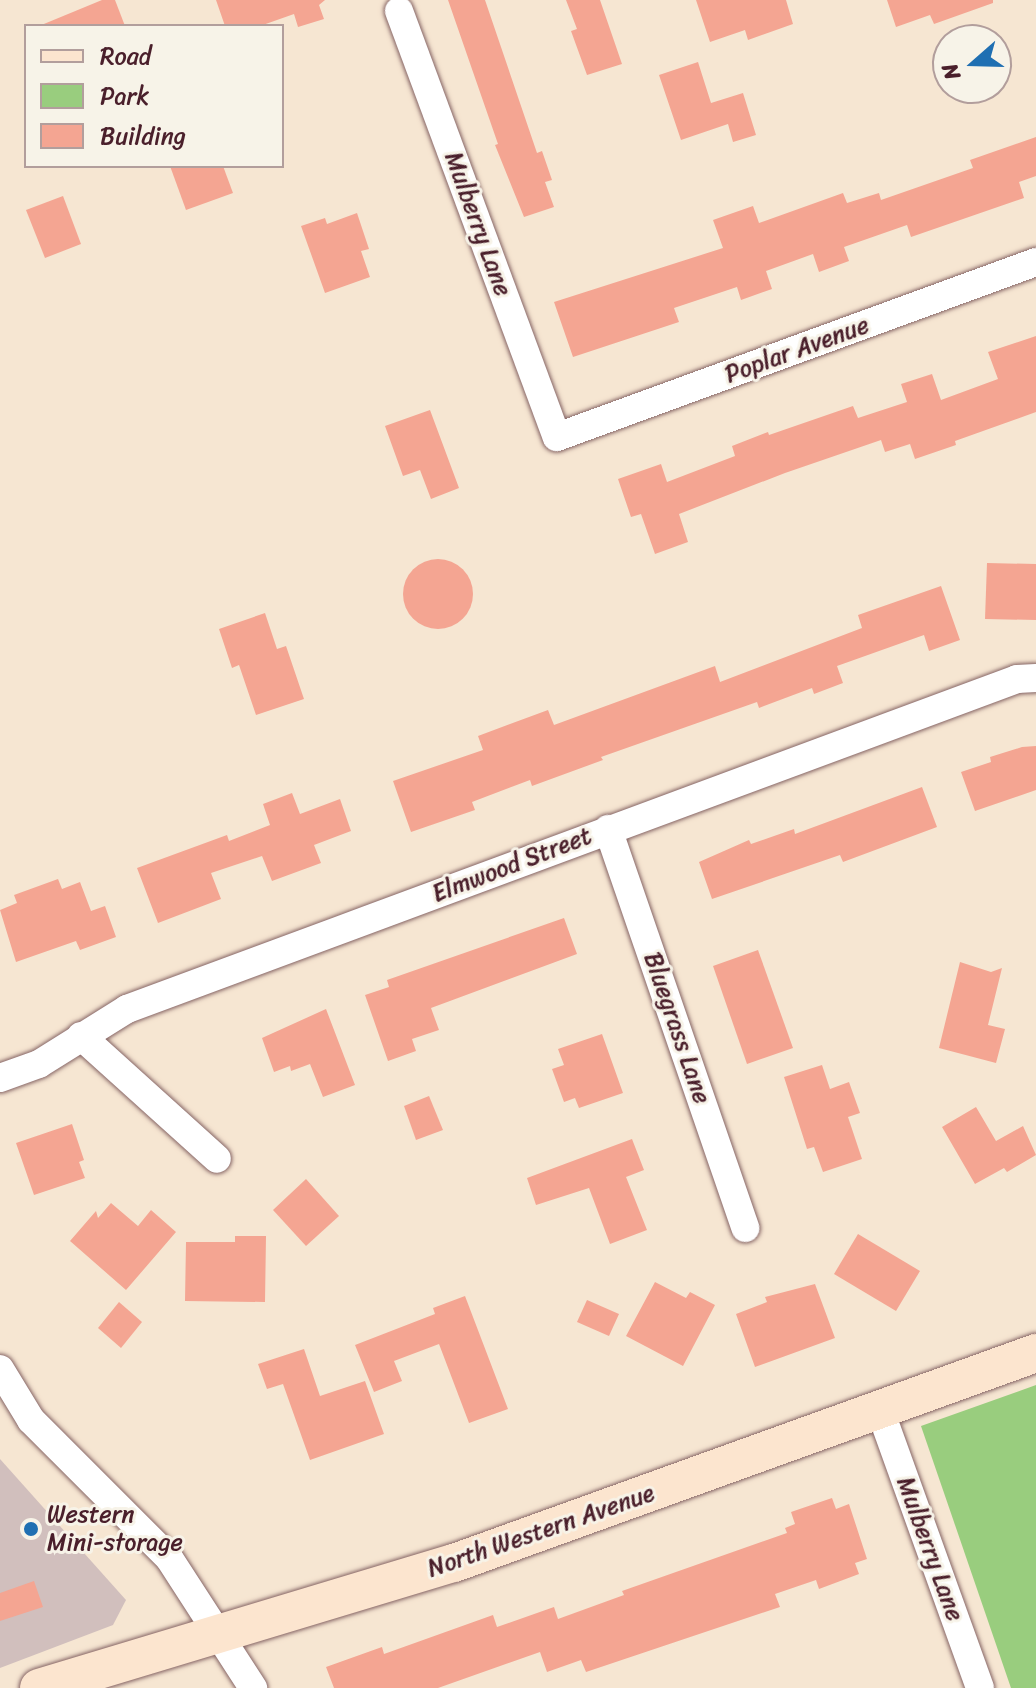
<!DOCTYPE html>
<html>
<head>
<meta charset="utf-8">
<style>
  body { margin:0 }
  #map { position:relative; width:1036px; height:1688px; overflow:hidden; background:#f6e6d2; font-family:Sriracha,sans-serif }
  div>[style] { position:absolute }
  .industrial>* { inset:0; background:#d1bfbd }
  .green>* { inset:0; background:#99cd7e }
  .building>* { inset:0; background:#f4a592 }
  .round { border-radius:50% }
  .roads { filter:drop-shadow(0 0 2px #866565) drop-shadow(0 0 2px #866565) }
  .street>* { height:28px; margin:-14px; padding:0 14px; transform-origin:14px; border-radius:14px; background:#fff }
  .secondary>* { height:38px; margin:-19px; padding:0 19px; transform-origin:19px; border-radius:19px; background:#fce5cf }
  .dots>* { width:22px; height:22px; translate:-50% -50%; box-sizing:border-box; border:4px solid #f7f3e8; border-radius:50% }
  span { translate:-50% -50%; white-space:nowrap; text-align:center; line-height:1.15; -webkit-text-stroke:6px #f7f3e8; paint-order:stroke }
  .street-label { font-size:24px; color:#4a1f2b }
  .poi-label { font-size:24px; color:#4a1f2b }
  .left { translate:0 -50%; text-align:left }
  .legend { position:absolute; left:24px; top:24px; width:260px; height:144px; box-sizing:border-box; background:#f7f3e8; border:2px solid #b29e9c; margin:0; padding:10px 14px; list-style:none; font-size:24px; color:#4a1f2b }
  .legend li { display:flex; align-items:center; gap:16px; height:40px }
  .legend b { width:40px; border:2px solid #b29e9c }
  .north { position:absolute; left:932px; top:24px; width:80px; height:80px; box-sizing:border-box; background:#f7f3e8; border:2px solid #b29e9c; border-radius:50%; rotate:250deg; font-size:22px; font-weight:700; line-height:32px; text-align:center; color:#4a1f2b }
  .north::after { content:''; display:block; margin:auto; width:28px; height:36px; background:#1f6fb2; clip-path:polygon(50% 0,100% 100%,50% 72%,0 100%) }
</style>
</head>
<body>
<div id="map">
  <div class="industrial">
    <div style="clip-path:polygon(0 1459px,126px 1600px,113px 1625px,0 1668px)"></div>
  </div>
  <div class="green">
    <div style="clip-path:polygon(1036px 1385px,1036px 1688px,1011px 1688px,921px 1426px)"></div>
  </div>
  <div class="building">
    <div style="clip-path:polygon(102px 0,115px 0,125px 26px,39px 26px)"></div>
    <div style="clip-path:polygon(216px 0,325px 0,319px 5px,324px 19px,298px 27px,294px 14px,260px 26px,225px 26px)"></div>
    <div style="clip-path:polygon(448px 0,485px 0,537px 153px,542px 151px,552px 180px,545px 182px,554px 207px,524px 217px,495px 145px,498px 144px)"></div>
    <div style="clip-path:polygon(566px 0,600px 0,622px 64px,587px 75px,571px 31px,577px 29px)"></div>
    <div style="clip-path:polygon(696px 0,786px 0,793px 24px,748px 40px,745px 30px,710px 42px)"></div>
    <div style="clip-path:polygon(887px 0,993px 0,993px 3px,934px 24px,930px 15px,896px 27px)"></div>
    <div style="clip-path:polygon(698px 62px,711px 103px,743px 93px,756px 135px,733px 142px,728px 124px,681px 140px,659px 75px)"></div>
    <div style="clip-path:polygon(1036px 137px,1036px 176px,1019px 182px,1024px 198px,911px 237px,907px 225px,844px 247px,849px 261px,819px 272px,813px 254px,766px 271px,772px 289px,741px 300px,737px 287px,674px 308px,679px 322px,573px 357px,554px 302px,723px 248px,713px 220px,753px 206px,759px 223px,843px 193px,847px 203px,879px 193px,881px 200px,973px 168px,970px 160px)"></div>
    <div style="clip-path:polygon(170px 166px,223px 166px,233px 193px,186px 210px)"></div>
    <div style="clip-path:polygon(63px 196px,81px 244px,45px 258px,26px 210px)"></div>
    <div style="clip-path:polygon(357px 213px,369px 249px,361px 251px,370px 277px,325px 293px,301px 226px,325px 218px,327px 224px)"></div>
    <div style="clip-path:polygon(1036px 336px,1036px 412px,955px 441px,956px 445px,915px 459px,910px 444px,885px 452px,881px 440px,785px 473px,679px 514px,688px 542px,655px 554px,641px 514px,631px 517px,618px 479px,661px 464px,667px 482px,735px 456px,732px 446px,768px 432px,769px 435px,853px 406px,858px 418px,907px 402px,901px 384px,932px 374px,941px 400px,998px 379px,988px 352px)"></div>
    <div style="clip-path:polygon(430px 410px,459px 488px,431px 499px,420px 470px,403px 476px,385px 426px)"></div>
    <div class="round" style="left:403px;top:559px;width:70px;height:70px"></div>
    <div style="clip-path:polygon(987px 563px,1036px 564px,1036px 620px,985px 619px)"></div>
    <div style="clip-path:polygon(941px 586px,960px 640px,929px 651px,924px 635px,837px 666px,843px 683px,814px 694px,812px 688px,759px 708px,757px 702px,601px 757px,603px 760px,532px 786px,530px 780px,472px 802px,475px 810px,411px 832px,393px 781px,483px 750px,478px 736px,548px 710px,554px 725px,715px 666px,720px 682px,862px 628px,858px 615px)"></div>
    <div style="clip-path:polygon(265px 613px,277px 649px,286px 646px,304px 699px,256px 715px,239px 665px,232px 668px,219px 629px)"></div>
    <div style="clip-path:polygon(1036px 746px,1036px 790px,975px 811px,961px 772px,991px 762px,990px 757px,1022px 747px)"></div>
    <div style="clip-path:polygon(922px 787px,937px 827px,843px 862px,840px 855px,712px 899px,699px 862px,749px 840px,751px 844px,794px 829px,795px 834px)"></div>
    <div style="clip-path:polygon(292px 793px,300px 814px,340px 799px,351px 831px,314px 845px,321px 863px,272px 881px,262px 856px,211px 873px,221px 899px,158px 923px,137px 868px,227px 835px,229px 841px,270px 825px,263px 804px)"></div>
    <div style="clip-path:polygon(58px 879px,62px 889px,80px 882px,91px 911px,105px 906px,116px 937px,80px 950px,76px 941px,16px 962px,0 910px,17px 903px,14px 895px)"></div>
    <div style="clip-path:polygon(564px 918px,577px 954px,431px 1008px,439px 1030px,412px 1039px,416px 1051px,388px 1061px,365px 995px,389px 987px,387px 980px)"></div>
    <div style="clip-path:polygon(758px 950px,793px 1048px,747px 1064px,713px 966px)"></div>
    <div style="clip-path:polygon(960px 962px,991px 972px,1002px 968px,988px 1025px,1005px 1029px,996px 1063px,939px 1048px)"></div>
    <div style="clip-path:polygon(326px 1009px,355px 1085px,323px 1097px,310px 1064px,291px 1071px,290px 1066px,274px 1072px,262px 1038px)"></div>
    <div style="clip-path:polygon(602px 1034px,623px 1093px,579px 1108px,575px 1098px,564px 1102px,552px 1069px,564px 1065px,558px 1049px)"></div>
    <div style="clip-path:polygon(822px 1065px,830px 1089px,849px 1082px,860px 1113px,848px 1117px,862px 1159px,823px 1172px,814px 1147px,807px 1149px,784px 1077px)"></div>
    <div style="clip-path:polygon(429px 1096px,443px 1130px,416px 1140px,404px 1106px)"></div>
    <div style="clip-path:polygon(976px 1107px,996px 1141px,1023px 1126px,1036px 1155px,1007px 1172px,1004px 1168px,975px 1184px,942px 1127px)"></div>
    <div style="clip-path:polygon(72px 1124px,84px 1160px,79px 1162px,85px 1178px,34px 1195px,16px 1143px)"></div>
    <div style="clip-path:polygon(632px 1139px,644px 1170px,626px 1177px,647px 1230px,610px 1244px,589px 1188px,536px 1205px,527px 1178px)"></div>
    <div style="clip-path:polygon(306px 1179px,339px 1216px,306px 1246px,273px 1210px)"></div>
    <div style="clip-path:polygon(111px 1203px,138px 1226px,151px 1210px,176px 1232px,126px 1290px,70px 1241px,96px 1211px,98px 1218px)"></div>
    <div style="clip-path:polygon(858px 1234px,920px 1271px,896px 1311px,834px 1274px)"></div>
    <div style="clip-path:polygon(235px 1236px,266px 1236px,265px 1302px,185px 1301px,186px 1242px,235px 1242px)"></div>
    <div style="clip-path:polygon(655px 1282px,686px 1298px,690px 1292px,715px 1305px,683px 1366px,626px 1336px)"></div>
    <div style="clip-path:polygon(815px 1284px,835px 1338px,755px 1367px,736px 1314px,767px 1302px,765px 1297px)"></div>
    <div style="clip-path:polygon(465px 1296px,508px 1409px,469px 1423px,439px 1344px,394px 1361px,402px 1381px,374px 1392px,355px 1345px,435px 1314px,433px 1308px)"></div>
    <div style="clip-path:polygon(587px 1300px,619px 1314px,609px 1336px,577px 1322px)"></div>
    <div style="clip-path:polygon(119px 1302px,142px 1322px,121px 1348px,98px 1328px)"></div>
    <div style="clip-path:polygon(304px 1349px,320px 1396px,365px 1381px,384px 1434px,310px 1460px,283px 1384px,267px 1389px,258px 1364px)"></div>
    <div style="clip-path:polygon(832px 1498px,836px 1509px,849px 1504px,867px 1559px,855px 1563px,859px 1574px,819px 1589px,816px 1580px,775px 1594px,780px 1607px,586px 1672px,581px 1660px,547px 1672px,540px 1652px,438px 1688px,334px 1688px,326px 1667px,382px 1647px,384px 1654px,493px 1615px,497px 1627px,554px 1607px,558px 1619px,624px 1595px,622px 1591px,787px 1533px,785px 1528px,795px 1524px,791px 1512px)"></div>
    <div style="clip-path:polygon(34px 1581px,43px 1607px,0 1621px,0 1593px)"></div>
  </div>
  <div class="roads">
    <div class="street">
      <div style="left:399px;top:11px;width:454px;rotate:69.7deg"></div>
      <div style="left:557px;top:437px;width:510px;rotate:-20.07deg"></div>
      <div style="left:608px;top:829px;width:422px;rotate:71deg"></div>
      <div style="left:81px;top:1036px;width:183px;rotate:42.1deg"></div>
      <div style="left:0;top:1078px;width:41px;rotate:-19.7deg"></div>
      <div style="left:39px;top:1064px;width:104px;rotate:-32deg"></div>
      <div style="left:127px;top:1009px;width:949px;rotate:-20.34deg"></div>
      <div style="left:1017px;top:679px;width:19px;rotate:-3deg"></div>
      <div style="left:0;top:1369px;width:60px;rotate:58.7deg"></div>
      <div style="left:31px;top:1420px;width:195px;rotate:45deg"></div>
      <div style="left:169px;top:1558px;width:155px;rotate:57.1deg"></div>
      <div style="left:880px;top:1410px;width:295px;rotate:70.2deg"></div>
    </div>
    <div class="secondary">
      <div style="left:39px;top:1688px;width:433px;rotate:-16.8deg"></div>
      <div style="left:454px;top:1563px;width:619px;rotate:-19.84deg"></div>
    </div>
  </div>
  <div class="dots">
    <div style="left:31px;top:1529px;background:#1f6fb2"></div>
  </div>
  <div class="street-label">
    <span style="left:478px;top:224px;rotate:70deg">Mulberry Lane</span>
    <span style="left:797px;top:350px;rotate:-20deg">Poplar Avenue</span>
    <span style="left:512px;top:865px;rotate:-21deg">Elmwood Street</span>
    <span style="left:677px;top:1028px;rotate:71deg">Bluegrass Lane</span>
    <span style="left:541px;top:1531px;rotate:-19deg">North Western Avenue</span>
    <span style="left:930px;top:1549px;rotate:70deg">Mulberry Lane</span>
  </div>
  <div class="poi-label">
    <span class="left" style="left:47px;top:1529px">Western<br>Mini-storage</span>
  </div>
  <ul class="legend">
  <li><b style="height:10px;background:#fce5cf"></b>Road</li>
  <li><b style="height:22px;background:#99cd7e"></b>Park</li>
  <li><b style="height:22px;background:#f4a592"></b>Building</li>
  </ul>
  <div class="north">N</div>
</div>
</body>
</html>
